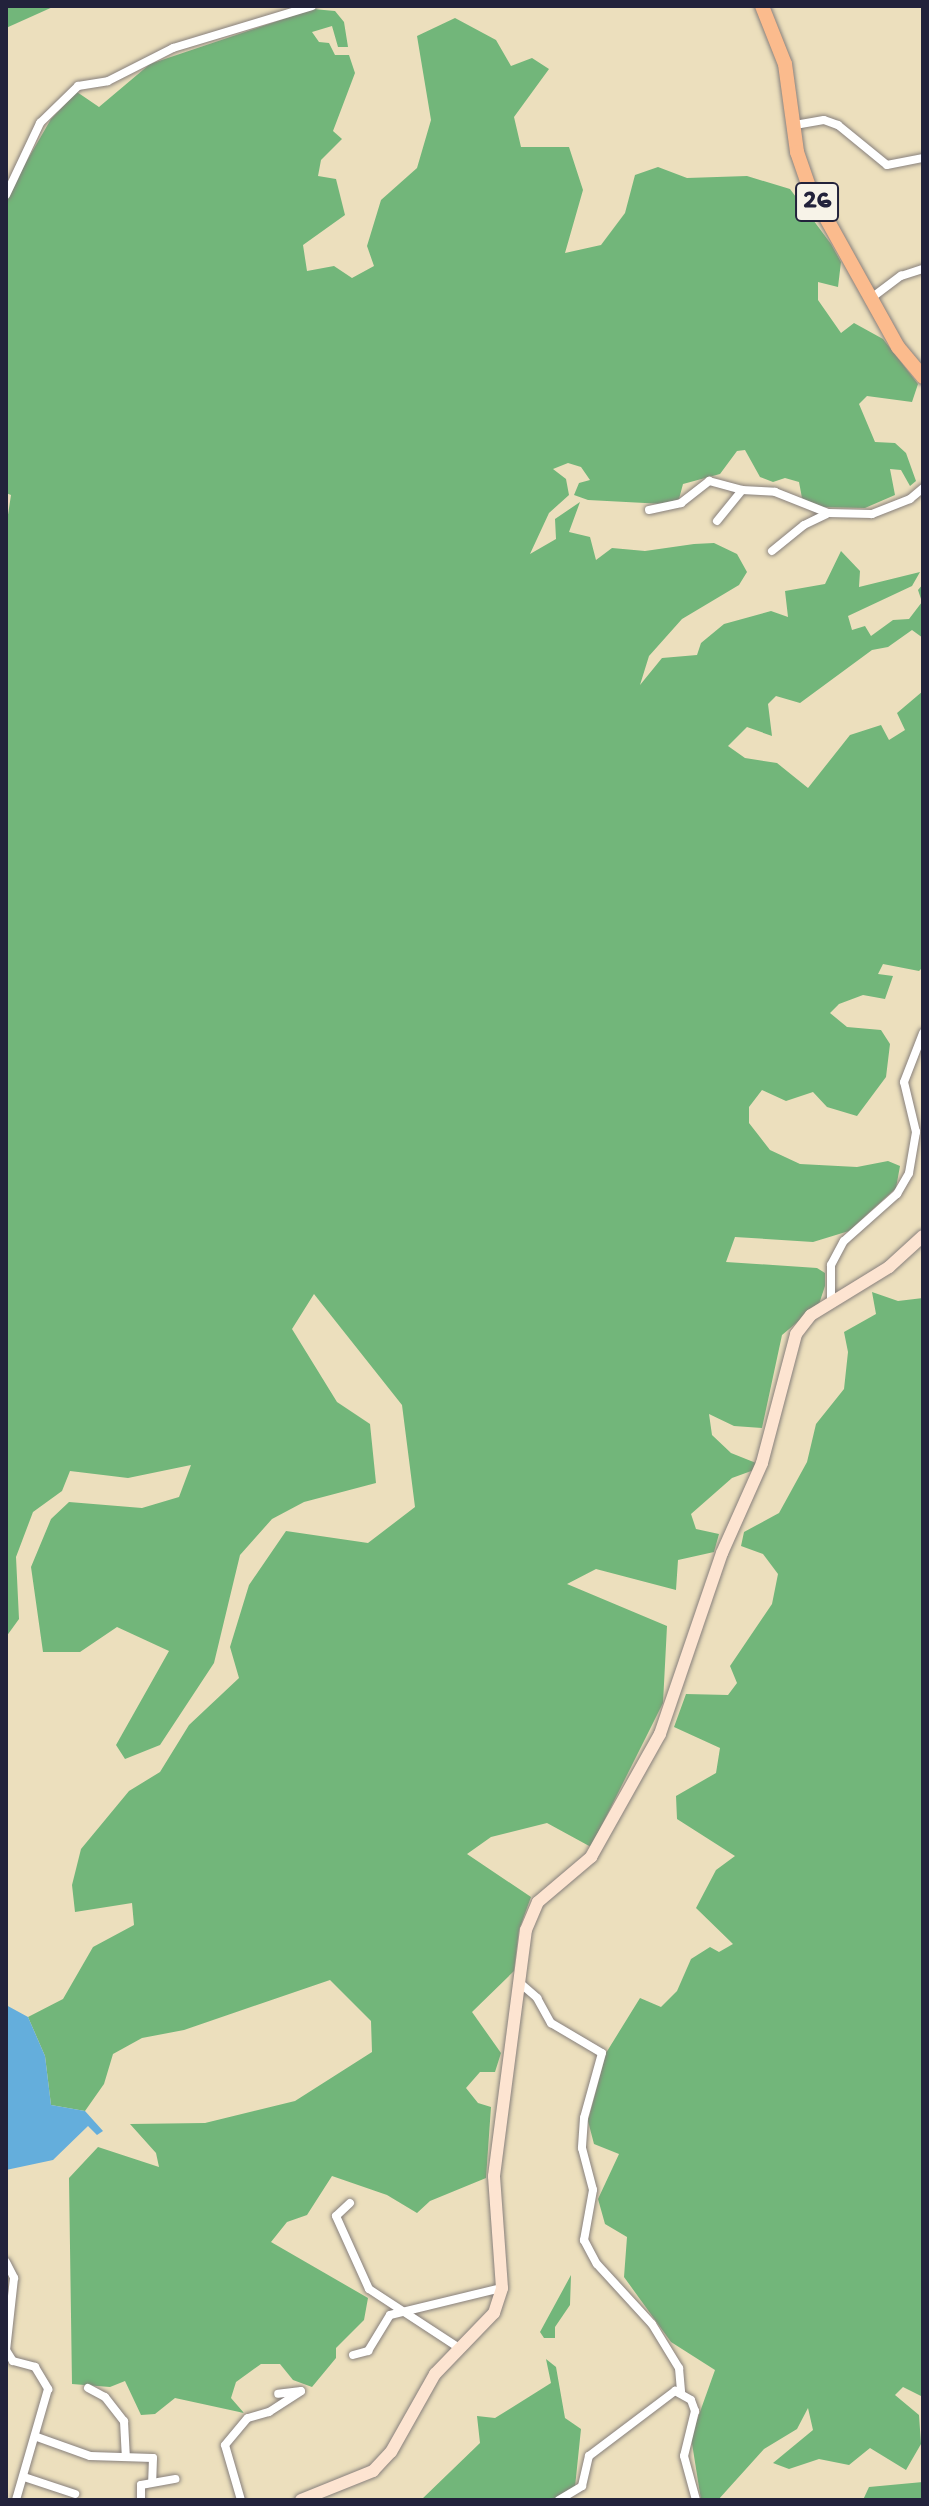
<!DOCTYPE html>
<html>
<head>
<meta charset="utf-8">
<style>
  body { margin:0 }
  #map { position:relative; width:929px; height:2506px; overflow:hidden; background:#ecdfbd; font-family:"Gochi Hand",sans-serif }
  div>[style] { position:absolute }
  .forest>* { inset:0; background:#72b67a }
  .water>* { inset:0; background:#64aedc }
  .roads { filter:drop-shadow(0 0 2px #87807c) drop-shadow(0 0 2px #87807c) }
  .street>* { height:8px; margin:-4px; padding:0 4px; transform-origin:4px; border-radius:4px; background:#fff }
  .secondary>* { height:12px; margin:-6px; padding:0 6px; transform-origin:6px; border-radius:6px; background:#fde4d1 }
  .primary>* { height:14px; margin:-7px; padding:0 7px; transform-origin:7px; border-radius:7px; background:#fbbb8d }
  span { translate:-50% -50%; white-space:nowrap; text-align:center; line-height:1.15; -webkit-text-stroke:7px #f7f3e8; paint-order:stroke }
  .shield-label span { padding:2px 6px; background:#f7f3e8; border:2px solid; border-radius:6px; -webkit-text-stroke-width:0 }
  .shield-label { font-size:28px; color:#22223b; font-weight:700 }
  .frame { position:absolute; inset:0; border:8px solid #22223b; pointer-events:none }
</style>
</head>
<body>
<div id="map">
  <div class="forest">
    <div style="clip-path:polygon(6px 6px,55px 6px,6px 28px)"></div>
    <div style="clip-path:polygon(313px 9px,335px 11px,344px 22px,348px 47px,338px 47px,332px 26px,312px 32px,319px 42px,329px 43px,335px 55px,349px 55px,355px 73px,333px 131px,342px 139px,321px 160px,318px 176px,336px 179px,345px 215px,303px 245px,307px 271px,334px 266px,352px 278px,374px 266px,367px 246px,381px 200px,417px 168px,431px 120px,417px 36px,455px 18px,496px 40px,511px 66px,532px 58px,549px 69px,514px 117px,521px 147px,569px 147px,583px 190px,565px 253px,601px 245px,625px 213px,635px 175px,658px 167px,687px 178px,747px 176px,790px 189px,831px 244px,841px 262px,838px 287px,818px 282px,818px 300px,841px 333px,854px 323px,883px 339px,918px 384px,912px 402px,867px 396px,859px 404px,875px 442px,895px 443px,906px 453px,916px 481px,910px 486px,901px 470px,890px 469px,895px 495px,865px 508px,815px 507px,802px 498px,799px 482px,785px 478px,773px 482px,760px 477px,745px 450px,737px 451px,720px 474px,683px 484px,679px 499px,664px 504px,588px 500px,574px 495px,579px 483px,590px 480px,581px 467px,568px 463px,553px 469px,566px 479px,569px 495px,549px 513px,530px 554px,556px 539px,555px 519px,580px 502px,569px 532px,590px 537px,596px 560px,612px 548px,645px 551px,694px 544px,714px 543px,737px 554px,747px 572px,739px 585px,682px 619px,649px 656px,640px 685px,662px 658px,697px 655px,701px 643px,724px 624px,771px 611px,788px 617px,785px 591px,825px 584px,841px 551px,860px 571px,859px 587px,920px 572px,912px 586px,848px 616px,852px 630px,865px 626px,871px 636px,893px 620px,909px 619px,922px 602px,918px 590px,923px 584px,923px 638px,912px 630px,888px 647px,872px 650px,800px 703px,776px 696px,768px 704px,772px 736px,747px 727px,728px 746px,745px 758px,777px 763px,808px 788px,850px 735px,881px 725px,889px 740px,905px 730px,897px 713px,923px 691px,923px 967px,919px 971px,883px 964px,878px 974px,893px 976px,885px 999px,863px 995px,839px 1004px,830px 1013px,847px 1027px,881px 1030px,890px 1044px,886px 1077px,857px 1116px,827px 1107px,813px 1092px,786px 1101px,762px 1090px,749px 1107px,749px 1123px,770px 1150px,800px 1164px,857px 1167px,888px 1161px,900px 1166px,896px 1188px,849px 1231px,813px 1242px,735px 1237px,726px 1262px,817px 1268px,825px 1273px,825px 1286px,819px 1304px,782px 1335px,762px 1428px,734px 1426px,709px 1414px,712px 1435px,731px 1453px,756px 1463px,754px 1470px,732px 1478px,691px 1514px,696px 1529px,719px 1534px,714px 1552px,678px 1560px,676px 1590px,596px 1569px,567px 1584px,667px 1626px,663px 1703px,591px 1847px,547px 1823px,491px 1837px,467px 1854px,531px 1897px,519px 1930px,514px 1971px,472px 2012px,501px 2053px,495px 2072px,480px 2072px,466px 2088px,478px 2103px,491px 2107px,486px 2178px,430px 2201px,417px 2213px,387px 2195px,332px 2176px,307px 2215px,287px 2222px,271px 2242px,368px 2298px,364px 2320px,336px 2348px,336px 2358px,312px 2387px,293px 2380px,280px 2364px,261px 2364px,236px 2382px,231px 2398px,244px 2413px,175px 2398px,155px 2414px,141px 2415px,125px 2381px,110px 2387px,72px 2384px,69px 2178px,98px 2147px,159px 2167px,156px 2153px,130px 2124px,205px 2123px,295px 2101px,372px 2052px,371px 2021px,330px 1980px,184px 2030px,142px 2038px,113px 2054px,104px 2084px,85px 2111px,51px 2105px,45px 2056px,28px 2017px,63px 1999px,93px 1947px,134px 1925px,132px 1903px,75px 1912px,72px 1885px,81px 1849px,129px 1791px,160px 1772px,189px 1725px,239px 1678px,230px 1647px,249px 1585px,286px 1531px,368px 1543px,415px 1507px,402px 1405px,314px 1294px,292px 1329px,337px 1402px,370px 1424px,376px 1483px,304px 1502px,272px 1519px,240px 1555px,214px 1663px,160px 1745px,125px 1759px,116px 1745px,169px 1651px,117px 1627px,80px 1652px,43px 1652px,31px 1567px,51px 1519px,69px 1502px,142px 1508px,179px 1497px,191px 1465px,128px 1478px,70px 1471px,62px 1491px,33px 1512px,16px 1557px,19px 1619px,6px 1637px,6px 528px,11px 495px,6px 493px,6px 197px,51px 119px,77px 92px,99px 107px,150px 64px)"></div>
    <div style="clip-path:polygon(872px 1292px,898px 1301px,923px 1298px,923px 2397px,903px 2387px,895px 2395px,919px 2415px,921px 2444px,906px 2470px,870px 2448px,849px 2465px,819px 2459px,789px 2469px,773px 2463px,813px 2430px,808px 2408px,797px 2429px,764px 2449px,718px 2500px,701px 2500px,691px 2437px,715px 2370px,671px 2342px,624px 2277px,627px 2237px,605px 2224px,598px 2199px,619px 2154px,594px 2144px,588px 2121px,606px 2053px,640px 1998px,661px 2007px,677px 1991px,691px 1959px,710px 1947px,719px 1952px,733px 1944px,696px 1908px,716px 1870px,735px 1856px,677px 1819px,676px 1796px,716px 1773px,720px 1748px,674px 1727px,686px 1694px,728px 1695px,737px 1683px,730px 1666px,772px 1604px,778px 1574px,763px 1554px,741px 1546px,744px 1532px,779px 1513px,790px 1493px,807px 1462px,816px 1424px,844px 1389px,848px 1352px,844px 1332px,876px 1314px)"></div>
    <div style="clip-path:polygon(571px 2275px,570px 2305px,555px 2327px,555px 2338px,544px 2338px,540px 2332px)"></div>
    <div style="clip-path:polygon(546px 2359px,556px 2367px,565px 2418px,581px 2429px,575px 2487px,554px 2500px,421px 2500px,480px 2443px,477px 2416px,495px 2418px,551px 2383px)"></div>
    <div style="clip-path:polygon(923px 2482px,923px 2500px,863px 2500px,869px 2487px)"></div>
  </div>
  <div class="water">
    <div style="clip-path:polygon(6px 2005px,28px 2017px,45px 2056px,51px 2105px,85px 2111px,103px 2131px,97px 2135px,88px 2126px,53px 2160px,6px 2170px)"></div>
  </div>
  <div class="roads">
    <div class="street">
      <div style="left:795px;top:125px;width:29px;rotate:-10deg"></div>
      <div style="left:824px;top:120px;width:15px;rotate:20deg"></div>
      <div style="left:838px;top:125px;width:63px;rotate:39.2deg"></div>
      <div style="left:887px;top:165px;width:37px;rotate:-11deg"></div>
      <div style="left:6px;top:195px;width:80px;rotate:-64.7deg"></div>
      <div style="left:40px;top:123px;width:53px;rotate:-44.2deg"></div>
      <div style="left:78px;top:86px;width:30px;rotate:-9deg"></div>
      <div style="left:108px;top:81px;width:73px;rotate:-26.9deg"></div>
      <div style="left:173px;top:48px;width:145px;rotate:-16.8deg"></div>
      <div style="left:870px;top:299px;width:39px;rotate:-37deg"></div>
      <div style="left:901px;top:276px;width:23px;rotate:-18deg"></div>
      <div style="left:649px;top:510px;width:33px;rotate:-12deg"></div>
      <div style="left:681px;top:503px;width:36px;rotate:-38deg"></div>
      <div style="left:709px;top:481px;width:34px;rotate:15deg"></div>
      <div style="left:717px;top:521px;width:40px;rotate:-51deg"></div>
      <div style="left:742px;top:490px;width:33px;rotate:3deg"></div>
      <div style="left:775px;top:492px;width:57px;rotate:21.6deg"></div>
      <div style="left:828px;top:513px;width:44px;rotate:1.3deg"></div>
      <div style="left:872px;top:514px;width:41px;rotate:-21.5deg"></div>
      <div style="left:910px;top:499px;width:17px;rotate:-40deg"></div>
      <div style="left:772px;top:551px;width:41px;rotate:-39.1deg"></div>
      <div style="left:804px;top:525px;width:25px;rotate:-26deg"></div>
      <div style="left:831px;top:1301px;width:36px;rotate:-90deg"></div>
      <div style="left:831px;top:1265px;width:27px;rotate:-62deg"></div>
      <div style="left:844px;top:1241px;width:71px;rotate:-41.6deg"></div>
      <div style="left:897px;top:1194px;width:24px;rotate:-60deg"></div>
      <div style="left:909px;top:1173px;width:42px;rotate:-80.3deg"></div>
      <div style="left:916px;top:1132px;width:51px;rotate:-103.5deg"></div>
      <div style="left:904px;top:1082px;width:53px;rotate:-68.8deg"></div>
      <div style="left:520px;top:1983px;width:23px;rotate:41deg"></div>
      <div style="left:537px;top:1998px;width:29px;rotate:61deg"></div>
      <div style="left:551px;top:2023px;width:59px;rotate:30.5deg"></div>
      <div style="left:602px;top:2053px;width:67px;rotate:105.5deg"></div>
      <div style="left:584px;top:2118px;width:30px;rotate:94deg"></div>
      <div style="left:582px;top:2148px;width:43px;rotate:75.3deg"></div>
      <div style="left:593px;top:2190px;width:51px;rotate:100.2deg"></div>
      <div style="left:584px;top:2240px;width:27px;rotate:62deg"></div>
      <div style="left:597px;top:2264px;width:81px;rotate:47.5deg"></div>
      <div style="left:652px;top:2324px;width:52px;rotate:58.5deg"></div>
      <div style="left:679px;top:2368px;width:24px;rotate:85deg"></div>
      <div style="left:350px;top:2203px;width:19px;rotate:137deg"></div>
      <div style="left:336px;top:2216px;width:80px;rotate:65.7deg"></div>
      <div style="left:369px;top:2289px;width:108px;rotate:33.2deg"></div>
      <div style="left:6px;top:2262px;width:18px;rotate:63deg"></div>
      <div style="left:14px;top:2278px;width:72px;rotate:96.3deg"></div>
      <div style="left:6px;top:2350px;width:13px;rotate:58deg"></div>
      <div style="left:13px;top:2361px;width:23px;rotate:15deg"></div>
      <div style="left:35px;top:2367px;width:26px;rotate:59deg"></div>
      <div style="left:48px;top:2389px;width:116px;rotate:106.1deg"></div>
      <div style="left:353px;top:2355px;width:16px;rotate:-15deg"></div>
      <div style="left:368px;top:2351px;width:42px;rotate:-58.6deg"></div>
      <div style="left:390px;top:2315px;width:115px;rotate:-13.6deg"></div>
      <div style="left:88px;top:2388px;width:19px;rotate:28deg"></div>
      <div style="left:105px;top:2397px;width:31px;rotate:52deg"></div>
      <div style="left:124px;top:2421px;width:36px;rotate:87deg"></div>
      <div style="left:37px;top:2437px;width:56px;rotate:19.7deg"></div>
      <div style="left:90px;top:2456px;width:63px;rotate:1.8deg"></div>
      <div style="left:153px;top:2458px;width:23px;rotate:92deg"></div>
      <div style="left:24px;top:2477px;width:54px;rotate:18.4deg"></div>
      <div style="left:141px;top:2500px;width:15px;rotate:-90deg"></div>
      <div style="left:141px;top:2485px;width:35px;rotate:-10deg"></div>
      <div style="left:241px;top:2500px;width:57px;rotate:-106.2deg"></div>
      <div style="left:225px;top:2445px;width:35px;rotate:-50deg"></div>
      <div style="left:248px;top:2418px;width:22px;rotate:-16deg"></div>
      <div style="left:269px;top:2412px;width:38px;rotate:-33deg"></div>
      <div style="left:301px;top:2391px;width:23px;rotate:173deg"></div>
      <div style="left:559px;top:2500px;width:27px;rotate:-31deg"></div>
      <div style="left:582px;top:2486px;width:31px;rotate:-77deg"></div>
      <div style="left:589px;top:2456px;width:108px;rotate:-37.1deg"></div>
      <div style="left:675px;top:2391px;width:18px;rotate:29deg"></div>
      <div style="left:691px;top:2400px;width:12px;rotate:70deg"></div>
      <div style="left:695px;top:2411px;width:46px;rotate:103.7deg"></div>
      <div style="left:684px;top:2456px;width:46px;rotate:74.7deg"></div>
    </div>
    <div class="secondary">
      <div style="left:301px;top:2500px;width:78px;rotate:-21.9deg"></div>
      <div style="left:373px;top:2471px;width:26px;rotate:-47deg"></div>
      <div style="left:391px;top:2452px;width:90px;rotate:-60.6deg"></div>
      <div style="left:435px;top:2374px;width:85px;rotate:-46deg"></div>
      <div style="left:494px;top:2313px;width:26px;rotate:-72deg"></div>
      <div style="left:502px;top:2288px;width:112px;rotate:-94.1deg"></div>
      <div style="left:494px;top:2176px;width:248px;rotate:-82.6deg"></div>
      <div style="left:526px;top:1930px;width:30px;rotate:-67deg"></div>
      <div style="left:538px;top:1902px;width:70px;rotate:-40.3deg"></div>
      <div style="left:591px;top:1857px;width:141px;rotate:-60.7deg"></div>
      <div style="left:660px;top:1734px;width:191px;rotate:-71.1deg"></div>
      <div style="left:722px;top:1553px;width:98px;rotate:-66deg"></div>
      <div style="left:762px;top:1463px;width:133px;rotate:-75.2deg"></div>
      <div style="left:796px;top:1334px;width:24px;rotate:-52deg"></div>
      <div style="left:811px;top:1315px;width:92px;rotate:-31.6deg"></div>
      <div style="left:889px;top:1267px;width:46px;rotate:-42.4deg"></div>
    </div>
    <div class="primary">
      <div style="left:762px;top:6px;width:62px;rotate:68.4deg"></div>
      <div style="left:785px;top:64px;width:89px;rotate:82.2deg"></div>
      <div style="left:797px;top:152px;width:39px;rotate:71deg"></div>
      <div style="left:810px;top:189px;width:181px;rotate:60.9deg"></div>
      <div style="left:898px;top:347px;width:39px;rotate:50deg"></div>
    </div>
  </div>
  <div class="shield-label">
    <span style="left:817px;top:202px">26</span>
  </div>
  <div class="frame"></div>
</div>
</body>
</html>
